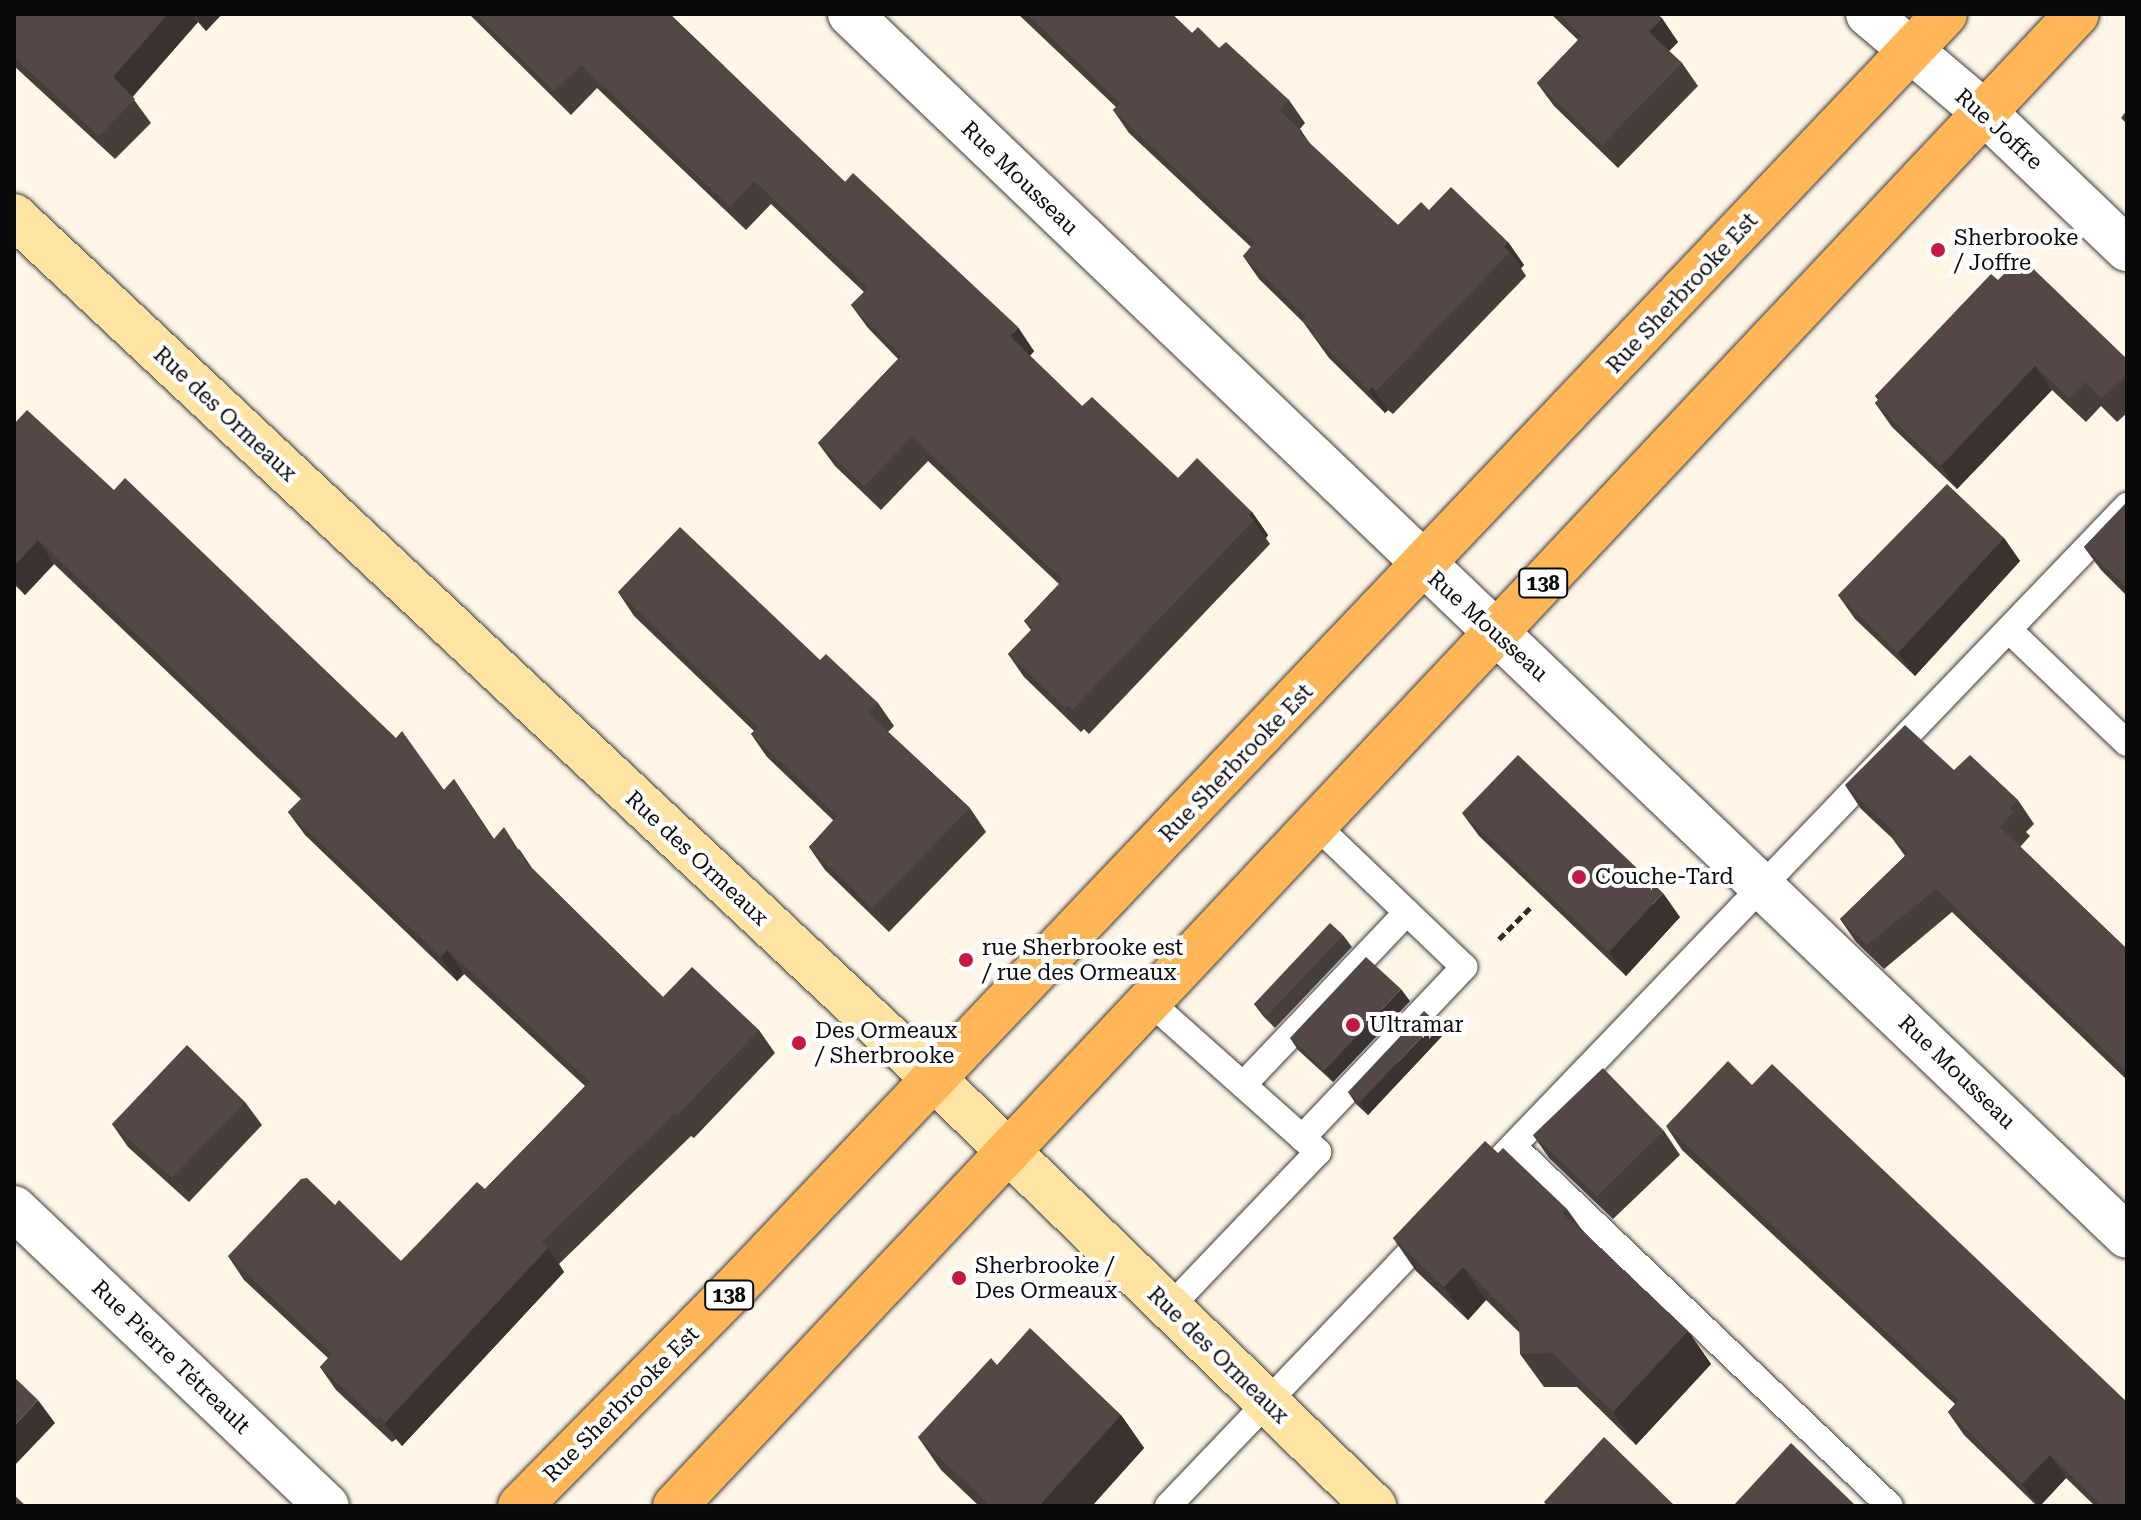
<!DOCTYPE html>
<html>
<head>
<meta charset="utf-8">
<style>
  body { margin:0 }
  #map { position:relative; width:2141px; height:1520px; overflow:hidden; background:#fff6e7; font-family:"Roboto Serif",serif }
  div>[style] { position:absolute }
  .path>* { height:5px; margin-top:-2.5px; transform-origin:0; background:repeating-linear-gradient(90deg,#2c2c2c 0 8px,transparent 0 12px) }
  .roads { filter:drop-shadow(0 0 2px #3d3d3d) drop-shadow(0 0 2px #3d3d3d) }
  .lane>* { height:26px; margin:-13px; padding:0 13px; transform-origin:13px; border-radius:13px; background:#fff }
  .street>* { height:44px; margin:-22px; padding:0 22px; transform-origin:22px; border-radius:22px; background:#fff }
  .secondary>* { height:44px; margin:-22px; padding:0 22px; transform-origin:22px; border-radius:22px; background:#ffe3a2 }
  .primary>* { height:44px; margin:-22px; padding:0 22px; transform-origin:22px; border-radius:22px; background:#ffb657 }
  .wall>* { inset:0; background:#473e3c }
  .shaded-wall>* { inset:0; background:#3a3231 }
  .building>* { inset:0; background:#534846 }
  .dots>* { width:22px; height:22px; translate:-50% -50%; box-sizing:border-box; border:4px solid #fff; border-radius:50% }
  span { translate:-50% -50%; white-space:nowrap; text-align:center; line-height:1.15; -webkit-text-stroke:8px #fff; paint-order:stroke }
  .shield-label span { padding:2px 6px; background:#fff; border:2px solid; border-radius:6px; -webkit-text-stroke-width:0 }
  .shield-label { font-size:20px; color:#0a0a0a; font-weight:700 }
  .street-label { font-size:22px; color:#0a0a0a }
  .poi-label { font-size:22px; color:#0a0a0a }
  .left { translate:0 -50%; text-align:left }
  .frame { position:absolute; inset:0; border:16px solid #0a0a0a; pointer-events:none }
</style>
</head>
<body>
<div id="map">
  <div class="path">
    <div style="left:1499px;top:939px;width:47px;rotate:-45deg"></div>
  </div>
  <div class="roads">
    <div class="lane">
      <div style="left:2009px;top:630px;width:163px;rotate:43.8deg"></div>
      <div style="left:1151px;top:1003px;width:224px;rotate:41.7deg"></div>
      <div style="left:1318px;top:1152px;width:216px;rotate:133.7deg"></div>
      <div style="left:1243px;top:1085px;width:238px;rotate:-46.5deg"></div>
      <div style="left:1302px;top:1138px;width:236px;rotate:-46.5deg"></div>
      <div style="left:1464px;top:967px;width:205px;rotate:-136.2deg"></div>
      <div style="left:1513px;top:1146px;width:521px;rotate:43.68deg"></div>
      <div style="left:1484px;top:1176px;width:929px;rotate:-46.18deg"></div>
      <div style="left:1168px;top:1506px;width:378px;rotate:-46.3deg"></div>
    </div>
    <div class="street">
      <div style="left:850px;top:14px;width:1767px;rotate:43.74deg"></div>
      <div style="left:1868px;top:14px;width:152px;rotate:40.2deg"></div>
      <div style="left:1984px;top:112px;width:198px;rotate:43.8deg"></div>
      <div style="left:14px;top:1208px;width:432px;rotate:43.6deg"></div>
    </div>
    <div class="secondary">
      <div style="left:14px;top:216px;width:1260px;rotate:43.17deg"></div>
      <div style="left:933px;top:1078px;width:615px;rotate:44.14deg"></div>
    </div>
    <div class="primary">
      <div style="left:520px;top:1506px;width:302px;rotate:-45.4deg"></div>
      <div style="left:732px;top:1291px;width:1761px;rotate:-46.47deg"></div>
      <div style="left:675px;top:1506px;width:2047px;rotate:-46.78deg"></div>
    </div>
  </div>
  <div class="wall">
    <div style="clip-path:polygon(17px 14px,222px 14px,206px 31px,198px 22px,132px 97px,151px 123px,115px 159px,14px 66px,14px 16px)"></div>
    <div style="clip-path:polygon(469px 14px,670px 14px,845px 182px,1034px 351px,1030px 356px,1082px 406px,1178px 478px,1252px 512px,1268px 535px,1266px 538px,1270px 544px,1089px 734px,1084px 729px,1081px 732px,1024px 677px,1008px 654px,1031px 630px,1024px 621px,1059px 584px,928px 461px,881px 510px,835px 466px,818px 443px,898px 359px,868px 328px,851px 305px,864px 292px,771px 204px,746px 230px,597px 88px,571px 115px)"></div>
    <div style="clip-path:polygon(1018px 14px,1172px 14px,1192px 33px,1219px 48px,1289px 100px,1305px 123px,1300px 129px,1311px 145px,1398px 225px,1429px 210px,1508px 242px,1524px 265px,1521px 268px,1526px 276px,1393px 414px,1388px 410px,1385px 413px,1329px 358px,1303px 322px,1259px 279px,1243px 256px,1251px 247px,1129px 133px,1113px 110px,1116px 107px)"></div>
    <div style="clip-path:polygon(1551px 14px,1657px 14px,1678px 42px,1669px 51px,1682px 63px,1698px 86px,1618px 168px,1554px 106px,1537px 83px,1578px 40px)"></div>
    <div style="clip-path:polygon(1998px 280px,2127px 359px,2127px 413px,2117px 422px,2101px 406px,2086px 422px,2052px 390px,1957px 489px,1892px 427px,1875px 403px,1878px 400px,1875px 396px)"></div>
    <div style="clip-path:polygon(14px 424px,444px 790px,454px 779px,494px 839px,520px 850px,532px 868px,663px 997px,759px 1030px,775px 1053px,694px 1138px,691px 1136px,559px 1264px,564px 1272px,402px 1446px,396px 1439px,392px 1442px,336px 1390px,320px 1367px,328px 1358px,244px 1280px,228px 1256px,335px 1205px,401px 1261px,485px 1189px,585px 1086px,464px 974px,457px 981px,305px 835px,288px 812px,301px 799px,54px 564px,25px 595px,15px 585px,14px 586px)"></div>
    <div style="clip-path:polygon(2127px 502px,2127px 596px,2101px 570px,2084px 547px)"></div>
    <div style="clip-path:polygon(2004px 538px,2020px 561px,1915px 676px,1855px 619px,1838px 595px)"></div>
    <div style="clip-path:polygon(618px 592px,820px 660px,878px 703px,894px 726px,888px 732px,970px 808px,986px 832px,889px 932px,825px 870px,809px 847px,834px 821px,767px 757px,751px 734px,754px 731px,634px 616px)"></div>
    <div style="clip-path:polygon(1954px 770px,2018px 800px,2034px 824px,2026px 832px,2030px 836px,2020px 847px,2127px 949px,2127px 1080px,1952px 912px,1884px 969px,1856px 942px,1840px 919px,1905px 856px,1892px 838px,1861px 809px,1845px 785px)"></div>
    <div style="clip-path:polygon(1462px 813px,1680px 917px,1626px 976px,1479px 836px)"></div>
    <div style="clip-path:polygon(1343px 935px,1352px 947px,1275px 1028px,1263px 1016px,1254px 1004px)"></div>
    <div style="clip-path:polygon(1410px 1001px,1333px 1082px,1298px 1050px,1290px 1038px)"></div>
    <div style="clip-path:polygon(1444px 1034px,1368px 1115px,1356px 1104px,1348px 1092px)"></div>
    <div style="clip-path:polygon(245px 1102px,262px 1125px,189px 1202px,128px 1147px,112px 1124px)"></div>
    <div style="clip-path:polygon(1666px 1126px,2127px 1506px,2095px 1506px,2066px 1478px,2040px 1506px,2037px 1506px,1964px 1435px,1948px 1412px,1955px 1404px,1682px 1150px)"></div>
    <div style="clip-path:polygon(1664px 1131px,1680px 1155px,1613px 1219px,1549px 1158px,1533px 1135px)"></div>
    <div style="clip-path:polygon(1498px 1153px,1567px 1209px,1585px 1234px,1688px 1331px,1711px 1364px,1636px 1445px,1577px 1387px,1544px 1387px,1520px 1354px,1520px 1333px,1486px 1300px,1468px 1320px,1416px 1271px,1393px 1238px)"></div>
    <div style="clip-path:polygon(1121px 1415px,1144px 1448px,1092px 1506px,979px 1506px,941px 1470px,918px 1437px)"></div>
  </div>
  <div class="shaded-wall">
    <div style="clip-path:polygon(168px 14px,192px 14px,198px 22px,129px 101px,113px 77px)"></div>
    <div style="clip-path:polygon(195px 14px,222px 14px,206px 31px)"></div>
    <div style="clip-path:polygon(1662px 18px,1678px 42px,1665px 55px,1649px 32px)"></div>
    <div style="clip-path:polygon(1508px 242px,1524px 265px,1521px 268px,1510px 252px,1504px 247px)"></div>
    <div style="clip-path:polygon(1018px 327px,1034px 351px,1026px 360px,1010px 336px)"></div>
    <div style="clip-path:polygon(2035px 366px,2052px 390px,1957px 489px,1941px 466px)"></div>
    <div style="clip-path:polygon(1372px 387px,1388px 410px,1385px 413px,1369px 390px)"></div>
    <div style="clip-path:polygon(1252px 512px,1268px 535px,1266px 538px,1249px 515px)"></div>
    <div style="clip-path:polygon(2004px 538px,2020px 561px,1915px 676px,1898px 653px)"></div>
    <div style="clip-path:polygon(38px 540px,54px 564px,25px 595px,14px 579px,14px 566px)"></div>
    <div style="clip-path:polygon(1663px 893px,1680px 917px,1626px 976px,1609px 952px)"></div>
    <div style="clip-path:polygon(447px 950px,464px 974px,457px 981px,441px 957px)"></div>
    <div style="clip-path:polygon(1401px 989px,1410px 1001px,1333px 1082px,1325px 1070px)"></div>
    <div style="clip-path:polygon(1436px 1022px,1444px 1034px,1368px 1115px,1360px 1102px)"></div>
    <div style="clip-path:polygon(548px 1248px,564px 1272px,402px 1446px,385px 1423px)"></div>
    <div style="clip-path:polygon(1463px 1267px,1486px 1300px,1468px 1320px,1444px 1287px)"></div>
    <div style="clip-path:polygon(1688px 1331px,1711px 1364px,1636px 1445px,1613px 1412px)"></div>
    <div style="clip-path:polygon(38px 1400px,55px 1423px,14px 1466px,14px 1426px)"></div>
    <div style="clip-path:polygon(1121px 1415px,1144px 1448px,1092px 1506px,1039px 1506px)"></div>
    <div style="clip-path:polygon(2050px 1455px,2066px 1478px,2040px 1506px,2038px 1506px,2022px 1484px)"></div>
  </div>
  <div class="building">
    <div style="clip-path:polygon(17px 14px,168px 14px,113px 77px,135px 99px,99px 136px,14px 57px,14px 16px)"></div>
    <div style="clip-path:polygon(476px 14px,668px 14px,845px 182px,853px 173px,1018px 327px,1010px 336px,1082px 406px,1092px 397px,1178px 478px,1197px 458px,1252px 512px,1249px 515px,1254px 520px,1072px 710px,1068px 705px,1065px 708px,1008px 654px,1033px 628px,1024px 621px,1063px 580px,912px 437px,864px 486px,818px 443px,901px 356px,851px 305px,868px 288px,754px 181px,730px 207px,581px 65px,554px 91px)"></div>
    <div style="clip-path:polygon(1027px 14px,1172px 14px,1192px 33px,1198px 27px,1219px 48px,1226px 42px,1289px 100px,1279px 110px,1302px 131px,1299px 133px,1398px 225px,1421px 202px,1429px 210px,1451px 187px,1508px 242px,1504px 247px,1510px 252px,1376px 391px,1372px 387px,1369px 390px,1312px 334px,1315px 332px,1302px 321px,1306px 317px,1243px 256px,1254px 243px,1113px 110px,1120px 103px)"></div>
    <div style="clip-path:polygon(1559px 14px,1657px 14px,1662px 18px,1649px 32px,1682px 63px,1602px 145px,1537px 83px,1582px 36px)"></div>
    <div style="clip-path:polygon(2127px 110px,2127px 124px,2121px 118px)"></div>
    <div style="clip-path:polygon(2021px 257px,2127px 359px,2127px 375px,2101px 398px,2085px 382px,2069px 398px,2035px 366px,1941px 466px,1875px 403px,1879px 399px,1875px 396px,1991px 274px,1998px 280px)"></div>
    <div style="clip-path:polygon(27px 410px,114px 490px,125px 478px,396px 738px,402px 731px,444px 790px,454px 779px,493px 840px,504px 827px,528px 865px,663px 997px,692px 967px,759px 1030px,677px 1115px,675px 1113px,542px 1242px,548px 1248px,385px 1423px,380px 1416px,376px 1419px,320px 1367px,332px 1354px,228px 1256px,301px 1179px,307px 1178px,335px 1205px,339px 1200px,401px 1261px,477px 1182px,485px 1189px,590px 1082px,447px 950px,441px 957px,288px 812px,305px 795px,38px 540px,14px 566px,14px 424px)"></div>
    <div style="clip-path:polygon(1947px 484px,2004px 538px,1898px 653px,1838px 595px)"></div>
    <div style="clip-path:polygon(2127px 502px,2127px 588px,2084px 547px)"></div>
    <div style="clip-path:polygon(680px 527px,820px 660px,826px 654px,878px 703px,868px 713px,970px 808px,872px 908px,809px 847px,837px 816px,751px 734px,758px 727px,618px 592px)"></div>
    <div style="clip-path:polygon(1905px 725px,1954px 770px,1970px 755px,2018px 800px,2010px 808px,2013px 813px,2000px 827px,2127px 949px,2127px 1072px,1936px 889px,1867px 945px,1840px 919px,1908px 853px,1892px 837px,1895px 833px,1845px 785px)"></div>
    <div style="clip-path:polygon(1518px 755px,1663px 893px,1609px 952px,1462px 813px)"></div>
    <div style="clip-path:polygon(1330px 923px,1343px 935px,1267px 1016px,1254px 1004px)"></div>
    <div style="clip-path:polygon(1366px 957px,1401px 989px,1325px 1070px,1290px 1038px)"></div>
    <div style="clip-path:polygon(1424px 1011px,1436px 1022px,1360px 1102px,1348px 1092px)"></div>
    <div style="clip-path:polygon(187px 1045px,245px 1102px,172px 1178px,112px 1124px)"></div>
    <div style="clip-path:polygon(1728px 1061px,1752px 1085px,1772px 1064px,2127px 1402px,2127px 1506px,2102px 1506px,2050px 1455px,2022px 1484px,1948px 1412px,1959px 1400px,1666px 1126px)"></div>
    <div style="clip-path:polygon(1603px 1068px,1664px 1131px,1597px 1196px,1533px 1135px)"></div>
    <div style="clip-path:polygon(1485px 1141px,1498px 1153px,1503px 1148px,1567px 1209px,1562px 1213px,1688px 1331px,1613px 1412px,1553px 1353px,1520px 1354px,1519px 1322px,1463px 1267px,1444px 1287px,1393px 1238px)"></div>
    <div style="clip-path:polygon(1030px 1328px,1121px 1415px,1039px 1506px,990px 1506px,918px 1437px,991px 1358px,997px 1365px)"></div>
    <div style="clip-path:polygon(14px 1377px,38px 1400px,14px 1426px)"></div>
    <div style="clip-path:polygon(1604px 1437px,1675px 1506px,1547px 1506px,1544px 1502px)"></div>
    <div style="clip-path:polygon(1791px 1443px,1856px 1506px,1733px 1506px)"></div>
    <div style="clip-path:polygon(14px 1495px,26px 1506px,14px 1506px)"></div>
  </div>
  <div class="dots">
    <div style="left:1938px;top:250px;background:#c21a42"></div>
    <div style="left:1579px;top:877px;background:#c21a42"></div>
    <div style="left:966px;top:960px;background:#c21a42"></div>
    <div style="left:1353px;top:1025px;background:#c21a42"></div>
    <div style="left:799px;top:1043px;background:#c21a42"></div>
    <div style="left:959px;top:1278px;background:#c21a42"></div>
  </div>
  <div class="shield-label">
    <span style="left:1543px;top:583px">138</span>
    <span style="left:729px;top:1295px">138</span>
  </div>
  <div class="street-label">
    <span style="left:1999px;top:129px;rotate:42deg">Rue Joffre</span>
    <span style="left:1020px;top:178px;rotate:44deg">Rue Mousseau</span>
    <span style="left:1682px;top:293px;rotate:-47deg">Rue Sherbrooke Est</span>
    <span style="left:225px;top:414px;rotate:43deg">Rue des Ormeaux</span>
    <span style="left:1488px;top:626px;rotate:42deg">Rue Mousseau</span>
    <span style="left:1236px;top:763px;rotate:-46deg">Rue Sherbrooke Est</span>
    <span style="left:697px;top:858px;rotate:43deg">Rue des Ormeaux</span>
    <span style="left:1957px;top:1072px;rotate:44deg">Rue Mousseau</span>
    <span style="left:1218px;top:1355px;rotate:44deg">Rue des Ormeaux</span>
    <span style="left:171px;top:1357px;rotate:44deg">Rue Pierre Tétreault</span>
    <span style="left:621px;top:1404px;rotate:-45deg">Rue Sherbrooke Est</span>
  </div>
  <div class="poi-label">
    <span class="left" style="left:1954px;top:250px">Sherbrooke<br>/ Joffre</span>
    <span class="left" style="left:1595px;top:877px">Couche-Tard</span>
    <span class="left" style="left:982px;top:960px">rue Sherbrooke est<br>/ rue des Ormeaux</span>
    <span class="left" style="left:1369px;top:1025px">Ultramar</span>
    <span class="left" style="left:815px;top:1043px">Des Ormeaux<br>/ Sherbrooke</span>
    <span class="left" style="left:975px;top:1278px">Sherbrooke /<br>Des Ormeaux</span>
  </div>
  <div class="frame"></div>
</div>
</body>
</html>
